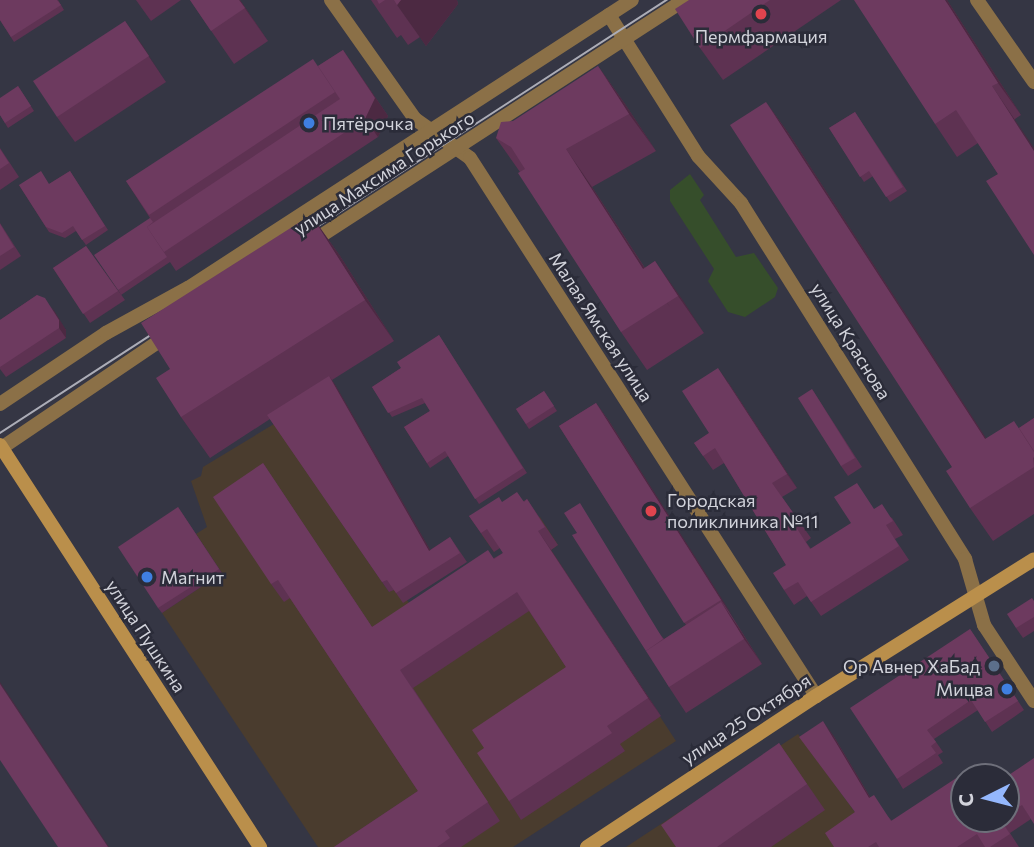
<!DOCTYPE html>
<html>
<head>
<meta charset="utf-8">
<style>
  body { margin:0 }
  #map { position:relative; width:1034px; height:847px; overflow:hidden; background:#353644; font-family:Commissioner,sans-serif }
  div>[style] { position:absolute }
  .education>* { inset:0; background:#4a3c2e }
  .green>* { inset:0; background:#364e2b }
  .street>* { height:14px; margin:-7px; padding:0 7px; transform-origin:7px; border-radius:7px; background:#8b7047 }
  .secondary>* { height:14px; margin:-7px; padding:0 7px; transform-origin:7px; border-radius:7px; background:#ba8f4b }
  .tram>* { height:2px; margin:-1px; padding:0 1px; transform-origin:1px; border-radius:1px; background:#acadb7 }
  .wall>* { inset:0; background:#5e3252 }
  .shaded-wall>* { inset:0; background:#4c2942 }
  .building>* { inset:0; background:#6d3a5f }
  .dots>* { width:19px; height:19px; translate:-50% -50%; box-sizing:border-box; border:4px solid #2b2c39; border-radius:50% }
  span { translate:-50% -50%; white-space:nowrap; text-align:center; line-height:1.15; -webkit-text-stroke:5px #2b2c39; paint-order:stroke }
  .poi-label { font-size:18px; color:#d2d3db }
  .left { translate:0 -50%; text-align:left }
  .right { translate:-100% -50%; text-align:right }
  .street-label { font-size:18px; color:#d2d3db }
  .north { position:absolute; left:950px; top:763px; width:70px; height:70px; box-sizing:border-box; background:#2b2c39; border:2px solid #6e6f7a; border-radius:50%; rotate:264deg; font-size:19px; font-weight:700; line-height:28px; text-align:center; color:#d2d3db }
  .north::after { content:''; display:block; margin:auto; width:24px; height:32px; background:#94b7fd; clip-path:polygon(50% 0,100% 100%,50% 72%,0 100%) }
</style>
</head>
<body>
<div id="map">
  <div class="education">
    <div style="clip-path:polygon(274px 424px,389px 592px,394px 589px,407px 600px,421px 621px,515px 571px,500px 547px,494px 552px,482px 535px,540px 517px,558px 545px,551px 550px,676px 741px,513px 847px,318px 847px,162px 613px,222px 573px,196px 534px,207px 527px,191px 481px,201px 476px,203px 467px)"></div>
    <div style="clip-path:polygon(798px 734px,865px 826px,834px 847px,626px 847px)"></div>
  </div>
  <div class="green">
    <div style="clip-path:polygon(690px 174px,704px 195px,700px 200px,736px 257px,754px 253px,778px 288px,775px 297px,745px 317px,728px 312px,708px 281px,714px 269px,670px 201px,670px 190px)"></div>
  </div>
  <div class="street">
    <div style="left:331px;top:0;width:146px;rotate:54.8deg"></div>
    <div style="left:415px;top:119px;width:67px;rotate:35.3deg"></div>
    <div style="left:470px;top:158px;width:640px;rotate:57.25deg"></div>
    <div style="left:977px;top:0;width:100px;rotate:55.2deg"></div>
    <div style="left:609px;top:15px;width:167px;rotate:57.7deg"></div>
    <div style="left:698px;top:156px;width:64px;rotate:47.5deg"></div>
    <div style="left:741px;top:203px;width:421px;rotate:57.8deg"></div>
    <div style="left:965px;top:559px;width:69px;rotate:73.9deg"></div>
    <div style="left:984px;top:625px;width:91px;rotate:56.7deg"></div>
    <div style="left:310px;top:243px;width:446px;rotate:-33deg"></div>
    <div style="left:0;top:404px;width:128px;rotate:-33.8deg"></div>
    <div style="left:106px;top:333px;width:94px;rotate:-28.8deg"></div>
    <div style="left:188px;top:288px;width:529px;rotate:-32.97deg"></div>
    <div style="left:0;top:449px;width:205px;rotate:-34.1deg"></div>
  </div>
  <div class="secondary">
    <div style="left:0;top:445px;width:479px;rotate:57.1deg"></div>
    <div style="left:587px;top:847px;width:274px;rotate:-33.4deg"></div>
    <div style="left:816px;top:696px;width:257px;rotate:-32.1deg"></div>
  </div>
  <div class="tram">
    <div style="left:303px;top:236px;width:434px;rotate:-33deg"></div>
    <div style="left:0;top:433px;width:197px;rotate:-33deg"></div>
  </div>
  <div class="wall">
    <div style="clip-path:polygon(58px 0,64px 10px,14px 42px,0 20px)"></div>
    <div style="clip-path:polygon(136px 0,181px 0,151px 21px)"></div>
    <div style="clip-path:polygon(190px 0,240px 0,268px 41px,234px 64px)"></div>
    <div style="clip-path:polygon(371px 0,457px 0,458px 4px,426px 46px,420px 37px,408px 45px,401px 35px,397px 38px)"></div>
    <div style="clip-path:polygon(689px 0,841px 0,723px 80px,700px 48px)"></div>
    <div style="clip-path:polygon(947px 0,1021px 115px,1015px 119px,998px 174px,978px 143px,957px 157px,935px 124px)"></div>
    <div style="clip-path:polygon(125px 21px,166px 82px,75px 142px,57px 117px)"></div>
    <div style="clip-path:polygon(343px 50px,388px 116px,378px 137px,176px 271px,170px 262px,121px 295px,118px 290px,150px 218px,126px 181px,318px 66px)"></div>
    <div style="clip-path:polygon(598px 66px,625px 104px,656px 151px,592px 187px,645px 268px,655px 261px,704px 333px,647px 370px,621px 332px,520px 172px,496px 138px)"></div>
    <div style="clip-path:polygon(18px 86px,34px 111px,8px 128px,0 115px)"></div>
    <div style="clip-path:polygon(766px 102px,789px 134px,986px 439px,1019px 428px,1034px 418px,1034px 514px,993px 541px,970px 508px,952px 467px)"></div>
    <div style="clip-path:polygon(855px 112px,907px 191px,890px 202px,873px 176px,864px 182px,829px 128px)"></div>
    <div style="clip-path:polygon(0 148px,19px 177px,0 190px)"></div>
    <div style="clip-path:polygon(70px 171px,108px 230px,86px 245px,76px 231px,65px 238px,49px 232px,19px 185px,49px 184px)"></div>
    <div style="clip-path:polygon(311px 215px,340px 256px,394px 341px,332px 380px,430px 550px,450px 537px,467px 562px,403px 603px,394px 590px,389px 592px,270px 419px,210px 458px,181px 417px,170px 369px)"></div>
    <div style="clip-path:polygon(0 223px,21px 256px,0 270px)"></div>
    <div style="clip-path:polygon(86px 246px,125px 300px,90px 323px,53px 268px)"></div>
    <div style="clip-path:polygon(37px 295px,66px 330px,66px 338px,6px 377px,0 369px,0 320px)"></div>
    <div style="clip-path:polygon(439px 335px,527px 473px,479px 504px,448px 456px,430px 468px,404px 427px,430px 411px,425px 403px,392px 417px,372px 387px,401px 368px)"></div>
    <div style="clip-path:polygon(728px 382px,797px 488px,782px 497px,811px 538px,806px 542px,811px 549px,874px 509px,892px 518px,903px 535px,895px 539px,909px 560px,821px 616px,807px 596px,794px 605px,784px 590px,786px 565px,724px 463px,713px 470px,694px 443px,709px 433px)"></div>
    <div style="clip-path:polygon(812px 389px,862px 467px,848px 476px,841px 466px)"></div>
    <div style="clip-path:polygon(544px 391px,557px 411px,529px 429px,516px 409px)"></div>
    <div style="clip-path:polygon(596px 403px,609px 421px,762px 664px,686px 713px,669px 687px,577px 533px,664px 639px,686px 625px,559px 426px)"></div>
    <div style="clip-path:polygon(263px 463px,372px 627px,503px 553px,500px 548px,494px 552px,469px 516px,502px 502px,524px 501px,527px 499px,558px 545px,551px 550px,661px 716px,620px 744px,625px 751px,521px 820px,509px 801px,484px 748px,566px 667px,529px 611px,413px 688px,500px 821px,461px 847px,334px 847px,418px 791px,290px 598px,284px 602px,271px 584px)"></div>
    <div style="clip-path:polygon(178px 507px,222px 573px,162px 613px,158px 608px)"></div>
    <div style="clip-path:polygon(1034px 601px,1034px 631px,1023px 638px,1016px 628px)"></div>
    <div style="clip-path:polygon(970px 629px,1024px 710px,992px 732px,978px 710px,934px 739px,943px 752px,938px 755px,943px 763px,903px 789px,897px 779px)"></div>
    <div style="clip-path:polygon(833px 735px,870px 797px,892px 821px,1006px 819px,1006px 777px,1031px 819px,1010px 833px,1019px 847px,834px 847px,855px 813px)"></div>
    <div style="clip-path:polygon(779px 743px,825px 810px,771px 847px,676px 847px)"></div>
  </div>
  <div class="shaded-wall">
    <div style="clip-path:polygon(239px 0,240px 0,268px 41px)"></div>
    <div style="clip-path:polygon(401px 0,457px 0,458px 4px,426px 46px,397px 5px)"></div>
    <div style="clip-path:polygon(945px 0,947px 0,1021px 115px,998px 83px)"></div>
    <div style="clip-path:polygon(125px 21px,143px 46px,166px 82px,149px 56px)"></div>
    <div style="clip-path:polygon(343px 50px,388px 116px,378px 137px,365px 119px)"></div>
    <div style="clip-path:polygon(598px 66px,625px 104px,656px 151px,629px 114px)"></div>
    <div style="clip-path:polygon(992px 86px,1034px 148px,1034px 151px)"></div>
    <div style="clip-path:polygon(766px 102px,789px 134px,1008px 472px,985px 439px)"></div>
    <div style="clip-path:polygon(566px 149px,592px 187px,670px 307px,643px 269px)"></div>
    <div style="clip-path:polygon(311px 215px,340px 256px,394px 341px,365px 300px)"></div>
    <div style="clip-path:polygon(655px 261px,682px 299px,704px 333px,678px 296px)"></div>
    <div style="clip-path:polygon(52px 307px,66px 330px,66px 338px,59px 328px)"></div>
    <div style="clip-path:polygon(718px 368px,728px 382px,797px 488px,787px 474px)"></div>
    <div style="clip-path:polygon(329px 376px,336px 386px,436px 560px,429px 551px)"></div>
    <div style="clip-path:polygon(596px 403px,609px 421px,734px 618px,721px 600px)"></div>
    <div style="clip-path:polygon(538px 531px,551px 550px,661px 716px,648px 698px)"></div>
    <div style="clip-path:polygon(721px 602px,739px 628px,762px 664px,744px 639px)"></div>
    <div style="clip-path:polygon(0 682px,109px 847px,108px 847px,0 684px)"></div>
    <div style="clip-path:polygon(823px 721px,833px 735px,879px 812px,869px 798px)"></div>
  </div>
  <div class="building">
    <div style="clip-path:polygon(0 0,57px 0,61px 5px,11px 37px,0 20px)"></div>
    <div style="clip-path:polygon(190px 0,239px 0,245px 8px,211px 31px)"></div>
    <div style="clip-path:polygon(377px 0,385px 0,379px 4px)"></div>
    <div style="clip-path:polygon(394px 0,401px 0,397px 5px)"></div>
    <div style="clip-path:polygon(689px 0,770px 0,700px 48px,675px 9px)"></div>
    <div style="clip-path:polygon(854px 0,945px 0,998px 83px,992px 86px,1034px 151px,1034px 255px,986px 181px,998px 174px,956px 110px,935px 124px)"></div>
    <div style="clip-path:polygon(125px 21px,149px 56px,57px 117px,33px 81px)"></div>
    <div style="clip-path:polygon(343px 50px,375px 98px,365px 119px,164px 252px,147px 227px,340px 99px,318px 66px)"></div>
    <div style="clip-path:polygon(313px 59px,335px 92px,149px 215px,126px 181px)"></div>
    <div style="clip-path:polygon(598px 66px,629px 114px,566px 149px,643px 269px,655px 261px,678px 296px,621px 332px,518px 173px,525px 169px,511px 147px,496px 138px,501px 122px,513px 121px)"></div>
    <div style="clip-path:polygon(18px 86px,31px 106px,5px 123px,0 115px,0 98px)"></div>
    <div style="clip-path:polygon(766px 102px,985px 439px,1014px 421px,1034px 452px,1034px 457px,1033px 458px,1034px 467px,970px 508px,946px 471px,952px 467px,730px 125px)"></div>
    <div style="clip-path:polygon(855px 112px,903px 187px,886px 197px,869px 171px,860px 177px,829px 128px)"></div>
    <div style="clip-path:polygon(0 149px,9px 163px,0 169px)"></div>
    <div style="clip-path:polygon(41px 171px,49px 184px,70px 171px,105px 226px,82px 240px,73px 226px,62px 233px,46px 227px,19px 185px)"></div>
    <div style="clip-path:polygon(311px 215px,365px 300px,181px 417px,156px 378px,170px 369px,141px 323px)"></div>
    <div style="clip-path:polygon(150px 218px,153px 222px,147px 227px,167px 257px,118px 290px,94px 255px)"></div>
    <div style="clip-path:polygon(0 224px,14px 247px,0 256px)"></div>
    <div style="clip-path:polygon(86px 246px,118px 291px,83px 314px,53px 268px)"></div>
    <div style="clip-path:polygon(37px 295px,45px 298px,59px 320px,59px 328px,0 367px,0 320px)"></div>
    <div style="clip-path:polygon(439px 335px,523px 468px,475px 499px,445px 451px,427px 463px,404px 427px,430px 411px,422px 398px,388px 413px,372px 387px,401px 368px,397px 362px)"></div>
    <div style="clip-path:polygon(718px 368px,787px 474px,772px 483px,801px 524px,796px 527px,810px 549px,851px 523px,834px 497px,857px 483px,874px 509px,882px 504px,893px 521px,886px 525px,899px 546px,811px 602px,798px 582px,784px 590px,773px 573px,786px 565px,715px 448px,703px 456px,694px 443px,709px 433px,682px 391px)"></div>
    <div style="clip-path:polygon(329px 376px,429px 551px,450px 537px,460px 553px,396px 593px,387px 580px,382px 582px,267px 415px)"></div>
    <div style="clip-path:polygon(812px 389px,855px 458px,841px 466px,798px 398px)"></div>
    <div style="clip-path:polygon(544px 391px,554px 406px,526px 424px,516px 409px)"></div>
    <div style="clip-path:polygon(596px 403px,721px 600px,684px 623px,559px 426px)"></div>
    <div style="clip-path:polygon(1034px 418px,1034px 451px,1019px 428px)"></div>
    <div style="clip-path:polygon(263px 463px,372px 627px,488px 550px,494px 559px,503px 553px,487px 529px,481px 533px,469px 516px,499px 497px,502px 502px,517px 492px,524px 502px,527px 499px,545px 527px,538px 531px,648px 698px,607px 726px,612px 733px,509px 801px,477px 753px,484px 748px,472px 730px,566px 667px,517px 592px,400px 670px,488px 802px,445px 831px,450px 838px,437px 847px,334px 847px,418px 791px,278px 580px,271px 584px,213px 497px)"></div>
    <div style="clip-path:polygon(580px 503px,663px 639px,646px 651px,572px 535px,577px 533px,564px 513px)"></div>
    <div style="clip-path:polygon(178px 507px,219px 569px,158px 608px,118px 547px)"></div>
    <div style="clip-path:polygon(1032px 598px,1034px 601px,1034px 617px,1016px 628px,1007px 614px)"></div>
    <div style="clip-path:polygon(721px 602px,744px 639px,669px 687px,646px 651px)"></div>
    <div style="clip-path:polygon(970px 629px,1018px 701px,985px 722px,971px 700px,927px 730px,936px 742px,931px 746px,936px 753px,897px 779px,850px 708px)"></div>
    <div style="clip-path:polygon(0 684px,108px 847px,58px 847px,0 760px)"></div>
    <div style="clip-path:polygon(823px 721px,869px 798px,874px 795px,891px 821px,967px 771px,971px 777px,964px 777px,964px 819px,1000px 819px,1010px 834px,990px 847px,985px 847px,977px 834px,957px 847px,879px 847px,876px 842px,868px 847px,834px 847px,825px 833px,855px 812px,799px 737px)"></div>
    <div style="clip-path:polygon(779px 743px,807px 784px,717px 847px,676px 847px,661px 825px)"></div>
    <div style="clip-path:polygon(1034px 758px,1034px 824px,1022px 805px,1006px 815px,1006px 777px)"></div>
  </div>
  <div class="dots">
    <div style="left:761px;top:14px;background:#e0444e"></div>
    <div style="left:309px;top:123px;background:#3f7fe0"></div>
    <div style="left:651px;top:511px;background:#e0444e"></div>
    <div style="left:147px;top:577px;background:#3f7fe0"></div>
    <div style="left:994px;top:666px;background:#5c6f8a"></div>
    <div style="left:1007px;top:689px;background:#3f7fe0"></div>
  </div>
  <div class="poi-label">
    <span style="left:761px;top:36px">Пермфармация</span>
    <span class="left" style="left:323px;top:123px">Пятёрочка</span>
    <span class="left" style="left:667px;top:511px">Городская<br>поликлиника №11</span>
    <span class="left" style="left:161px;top:577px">Магнит</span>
    <span class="right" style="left:980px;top:666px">Ор Авнер ХаБад</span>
    <span class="right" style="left:993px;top:689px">Мицва</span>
  </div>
  <div class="street-label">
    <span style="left:384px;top:173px;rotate:-33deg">улица Максима Горького</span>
    <span style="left:601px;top:327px;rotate:57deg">Малая Ямская улица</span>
    <span style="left:851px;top:341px;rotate:58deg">улица Краснова</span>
    <span style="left:146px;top:636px;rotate:57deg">улица Пушкина</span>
    <span style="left:746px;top:719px;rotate:-33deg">улица 25 Октября</span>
  </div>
  <div class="north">С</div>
</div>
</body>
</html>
